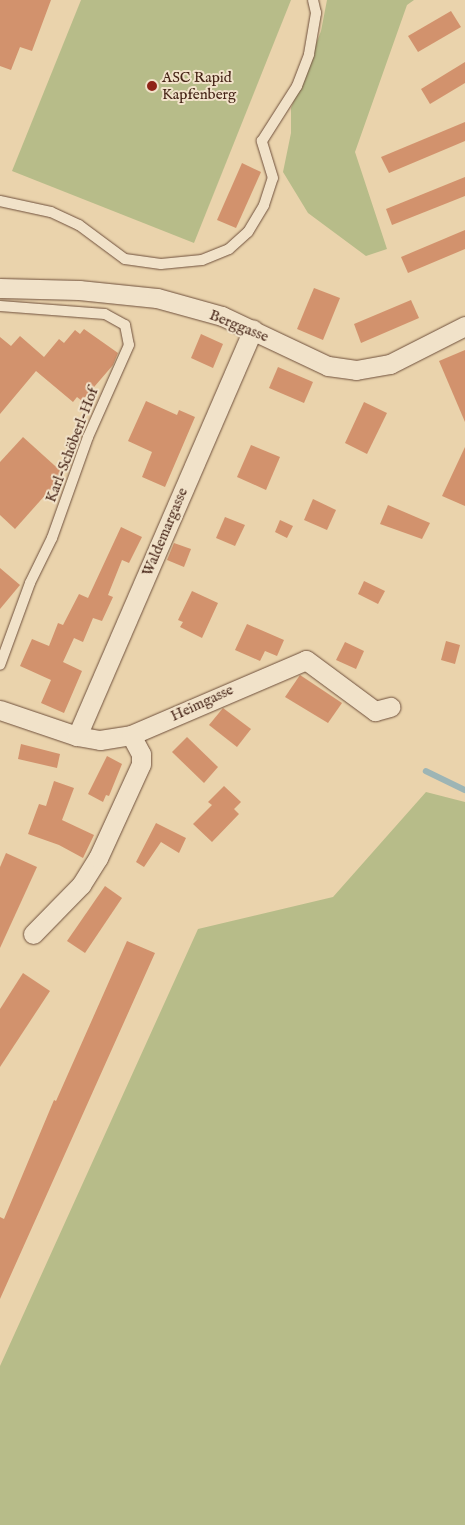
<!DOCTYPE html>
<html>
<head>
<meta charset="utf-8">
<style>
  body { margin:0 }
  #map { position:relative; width:465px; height:1525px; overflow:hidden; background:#ead3ac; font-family:"IM FELL English",serif }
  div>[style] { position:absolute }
  .green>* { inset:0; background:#b7bc89 }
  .stream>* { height:5.5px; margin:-2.75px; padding:0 2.75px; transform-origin:2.75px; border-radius:2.75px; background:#9db5b5 }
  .building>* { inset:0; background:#d2926d }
  .roads { filter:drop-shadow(0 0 1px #6f503c) drop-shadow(0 0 1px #6f503c) }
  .service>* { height:10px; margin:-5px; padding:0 5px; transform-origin:5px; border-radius:5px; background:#f1e2c9 }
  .minor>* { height:19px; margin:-9.5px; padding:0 9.5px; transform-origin:9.5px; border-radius:9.5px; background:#f1e2c9 }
  .dots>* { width:14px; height:14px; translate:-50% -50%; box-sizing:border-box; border:2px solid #f1e2c9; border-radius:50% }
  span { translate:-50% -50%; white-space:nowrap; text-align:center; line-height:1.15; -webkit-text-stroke:4px #f1e2c9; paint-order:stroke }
  .poi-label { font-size:15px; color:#462417 }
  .left { translate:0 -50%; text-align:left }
  .street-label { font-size:15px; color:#462417 }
</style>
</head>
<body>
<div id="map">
  <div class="green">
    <div style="clip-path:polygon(81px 0,291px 0,194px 243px,12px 171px)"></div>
    <div style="clip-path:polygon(327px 0,414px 0,407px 5px,355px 152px,387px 249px,366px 256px,308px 213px,283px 172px,291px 133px,291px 108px,321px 31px)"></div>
    <div style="clip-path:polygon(426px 792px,465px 802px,465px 1525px,0 1525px,0 1366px,198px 929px,333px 897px)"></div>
  </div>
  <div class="stream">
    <div style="left:426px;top:771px;width:43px;rotate:26deg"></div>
  </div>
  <div class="building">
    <div style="clip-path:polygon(0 0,51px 0,32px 51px,20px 47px,11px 70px,0 66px)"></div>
    <div style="clip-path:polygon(451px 11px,461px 27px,418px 52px,408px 36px)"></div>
    <div style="clip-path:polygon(465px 62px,465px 83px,430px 104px,421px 89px)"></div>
    <div style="clip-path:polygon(465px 122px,465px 141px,389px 173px,381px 157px)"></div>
    <div style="clip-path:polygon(242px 163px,261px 172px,236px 228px,217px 220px)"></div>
    <div style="clip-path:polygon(465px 177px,465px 196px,392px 225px,386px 209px)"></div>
    <div style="clip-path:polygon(465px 230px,465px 249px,408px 273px,401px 257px)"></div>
    <div style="clip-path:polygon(314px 288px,340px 298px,323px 340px,297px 329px)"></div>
    <div style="clip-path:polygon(411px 300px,419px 318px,361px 343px,354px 324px)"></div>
    <div style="clip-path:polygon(84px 329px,118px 353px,113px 365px,82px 401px,77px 397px,73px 402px,36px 371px,0 414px,0 337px,11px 346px,20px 336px,44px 357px,59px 339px,64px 343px,75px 330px,80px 334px)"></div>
    <div style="clip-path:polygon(201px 334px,223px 344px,213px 368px,191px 358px)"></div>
    <div style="clip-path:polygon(465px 350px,465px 422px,439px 361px)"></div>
    <div style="clip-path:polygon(278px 367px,313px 382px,304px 403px,269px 388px)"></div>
    <div style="clip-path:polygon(146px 401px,177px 415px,179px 410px,195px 417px,165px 487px,142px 477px,152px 452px,128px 441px)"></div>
    <div style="clip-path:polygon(364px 402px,387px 413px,367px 454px,345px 443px)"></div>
    <div style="clip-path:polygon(23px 437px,64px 474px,15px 529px,0 515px,0 462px)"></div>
    <div style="clip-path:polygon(251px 445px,280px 457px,266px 490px,237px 477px)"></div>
    <div style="clip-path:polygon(465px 447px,465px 506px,442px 496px)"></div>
    <div style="clip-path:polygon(313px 499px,336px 510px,327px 530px,304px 520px)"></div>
    <div style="clip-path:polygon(388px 505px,430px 523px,422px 539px,380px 524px)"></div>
    <div style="clip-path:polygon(225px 517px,245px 525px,235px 546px,216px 538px)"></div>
    <div style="clip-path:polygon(280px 520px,293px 526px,287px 538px,275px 532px)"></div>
    <div style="clip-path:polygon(121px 527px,142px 537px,129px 563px,122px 560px,108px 595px,113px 597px,102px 621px,93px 618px,83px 642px,74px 638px,63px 662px,82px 671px,64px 713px,41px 703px,51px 680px,20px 666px,32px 639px,49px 646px,58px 623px,63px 625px,79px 594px,88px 598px)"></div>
    <div style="clip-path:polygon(174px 543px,191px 549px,184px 567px,167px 560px)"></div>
    <div style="clip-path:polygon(0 568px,20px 585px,0 609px)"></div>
    <div style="clip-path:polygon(364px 581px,385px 591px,378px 604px,358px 594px)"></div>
    <div style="clip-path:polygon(192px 591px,218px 603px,202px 638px,180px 627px,183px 622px,178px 620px)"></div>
    <div style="clip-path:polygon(247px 624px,284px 640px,277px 656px,265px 651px,260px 661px,235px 650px)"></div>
    <div style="clip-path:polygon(446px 641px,460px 645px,455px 664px,441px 660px)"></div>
    <div style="clip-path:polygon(345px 642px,364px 651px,356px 669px,336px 660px)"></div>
    <div style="clip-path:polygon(300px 675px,342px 703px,328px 723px,285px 697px)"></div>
    <div style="clip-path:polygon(223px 708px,251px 729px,237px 747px,209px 725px)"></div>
    <div style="clip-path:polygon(187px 737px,218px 767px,204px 783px,172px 752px)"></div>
    <div style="clip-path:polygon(21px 744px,60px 754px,57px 768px,18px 759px)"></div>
    <div style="clip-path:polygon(107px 756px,122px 764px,109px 796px,106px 795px,103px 802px,88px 794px)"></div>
    <div style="clip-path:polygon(54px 781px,74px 788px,62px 820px,94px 835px,83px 858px,59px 845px,28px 834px,39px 804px,46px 806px)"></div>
    <div style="clip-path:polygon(224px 786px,241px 802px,234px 809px,239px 814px,212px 842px,193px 824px,212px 805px,208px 802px)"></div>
    <div style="clip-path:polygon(156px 823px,186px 838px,179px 853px,161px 842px,144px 867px,136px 862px)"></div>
    <div style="clip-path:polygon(6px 853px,37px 867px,0 948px,0 867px)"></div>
    <div style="clip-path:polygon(105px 886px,122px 898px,85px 953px,67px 941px)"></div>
    <div style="clip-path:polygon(127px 941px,155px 953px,0 1299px,0 1217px,4px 1219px,54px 1100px,56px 1101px)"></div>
    <div style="clip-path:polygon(23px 973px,50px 991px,0 1067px,0 1009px)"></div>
  </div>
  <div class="roads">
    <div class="service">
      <div style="left:0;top:201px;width:52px;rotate:12.2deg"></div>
      <div style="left:51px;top:212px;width:31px;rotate:25deg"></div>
      <div style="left:79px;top:225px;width:57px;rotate:36.5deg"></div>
      <div style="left:125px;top:259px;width:36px;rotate:8deg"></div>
      <div style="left:161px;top:264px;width:41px;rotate:-5.6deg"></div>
      <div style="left:202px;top:260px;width:29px;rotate:-22deg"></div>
      <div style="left:229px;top:249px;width:25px;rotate:-42deg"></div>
      <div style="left:248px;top:232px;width:31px;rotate:-59deg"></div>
      <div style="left:264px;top:205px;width:28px;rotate:-72deg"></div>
      <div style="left:273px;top:178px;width:39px;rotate:-107deg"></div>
      <div style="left:262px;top:141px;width:65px;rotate:-57.5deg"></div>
      <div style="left:297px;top:86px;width:34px;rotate:-69deg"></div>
      <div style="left:309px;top:54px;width:42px;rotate:-80.3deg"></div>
      <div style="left:316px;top:13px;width:13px;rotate:-103deg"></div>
      <div style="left:0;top:306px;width:105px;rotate:4.4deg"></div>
      <div style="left:105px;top:314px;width:23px;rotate:29deg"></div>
      <div style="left:125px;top:325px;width:20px;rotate:79deg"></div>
      <div style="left:129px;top:345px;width:101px;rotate:114deg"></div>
      <div style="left:88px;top:437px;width:107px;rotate:109.6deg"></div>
      <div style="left:52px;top:538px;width:50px;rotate:116.1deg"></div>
      <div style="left:30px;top:583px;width:87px;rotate:110.1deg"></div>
    </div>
    <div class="minor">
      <div style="left:0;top:288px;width:79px;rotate:1.5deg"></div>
      <div style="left:79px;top:290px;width:78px;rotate:5.9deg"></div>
      <div style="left:157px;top:298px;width:67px;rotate:15.5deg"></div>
      <div style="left:222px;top:316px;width:117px;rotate:25.3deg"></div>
      <div style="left:328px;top:366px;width:28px;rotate:8deg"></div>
      <div style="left:356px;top:370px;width:35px;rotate:-10deg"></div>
      <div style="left:390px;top:364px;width:84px;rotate:-26.9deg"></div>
      <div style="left:0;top:710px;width:81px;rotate:18.7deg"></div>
      <div style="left:77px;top:736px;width:23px;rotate:10deg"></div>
      <div style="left:100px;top:740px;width:31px;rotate:-9deg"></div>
      <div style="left:131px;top:735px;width:190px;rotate:-23.2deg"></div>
      <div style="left:306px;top:660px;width:86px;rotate:36.5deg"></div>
      <div style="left:375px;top:711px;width:16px;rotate:-15deg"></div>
      <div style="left:77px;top:736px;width:443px;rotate:-66.6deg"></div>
      <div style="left:33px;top:934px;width:69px;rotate:-45.6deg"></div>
      <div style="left:81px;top:885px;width:32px;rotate:-58deg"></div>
      <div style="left:98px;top:858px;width:103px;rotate:-65.4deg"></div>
      <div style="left:141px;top:764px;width:10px;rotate:-90deg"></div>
      <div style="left:141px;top:754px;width:21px;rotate:-118deg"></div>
    </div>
  </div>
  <div class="dots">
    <div style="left:152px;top:86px;background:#8f2418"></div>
  </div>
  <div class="poi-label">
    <span class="left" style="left:162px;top:86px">ASC Rapid<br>Kapfenberg</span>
  </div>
  <div class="street-label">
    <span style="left:239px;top:326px;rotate:22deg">Berggasse</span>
    <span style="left:72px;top:445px;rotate:-69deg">Karl-Schöberl-Hof</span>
    <span style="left:165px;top:532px;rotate:-67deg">Waldemargasse</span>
    <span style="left:202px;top:703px;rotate:-25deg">Heimgasse</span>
  </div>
</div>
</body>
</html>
